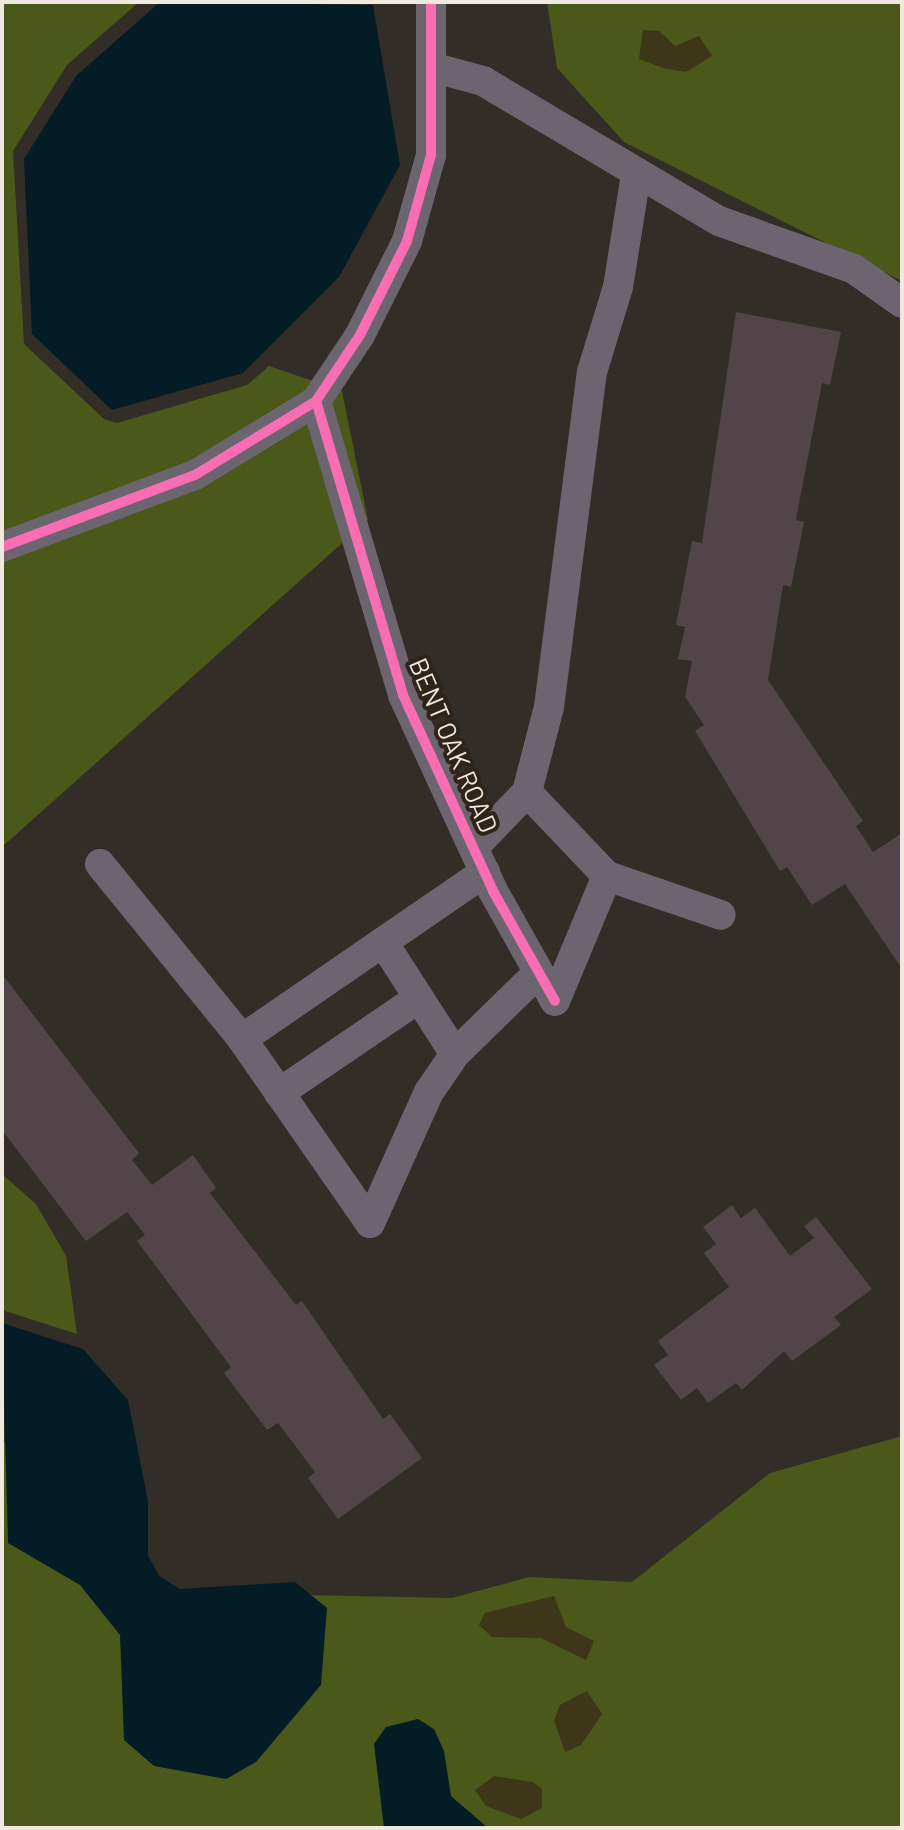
<!DOCTYPE html>
<html>
<head>
<meta charset="utf-8">
<style>
  body { margin:0 }
  #map { position:relative; width:904px; height:1830px; overflow:hidden; background:#322d26; font-family:Barlow,sans-serif }
  div>[style] { position:absolute }
  .green>* { inset:0; background:#4a5919 }
  .sand>* { inset:0; background:#3d3618 }
  .water>* { inset:0; background:#041c25 }
  .building>* { inset:0; background:#524449 }
  .minor>* { height:30px; margin:-15px; padding:0 15px; transform-origin:15px; border-radius:15px; background:#6c6570 }
  .cycleway>* { height:10px; margin:-5px; padding:0 5px; transform-origin:5px; border-radius:5px; background:#f96db3 }
  span { translate:-50% -50%; white-space:nowrap; text-align:center; line-height:1.15; -webkit-text-stroke:8px #2e2417; paint-order:stroke }
  .street-label { font-size:26px; color:#f0e9e0 }
  .frame { position:absolute; inset:0; border:4px solid #f0e9e0; pointer-events:none }
</style>
</head>
<body>
<div id="map">
  <div class="green">
    <div style="clip-path:polygon(2px 2px,139px 2px,67px 65px,13px 151px,24px 344px,104px 419px,117px 423px,247px 385px,269px 366px,342px 391px,368px 520px,2px 847px)"></div>
    <div style="clip-path:polygon(547px 2px,902px 2px,902px 281px,624px 142px,557px 68px)"></div>
    <div style="clip-path:polygon(2px 1174px,36px 1204px,66px 1256px,77px 1334px,2px 1310px)"></div>
    <div style="clip-path:polygon(902px 1436px,902px 1828px,2px 1828px,2px 1440px,150px 1592px,452px 1598px,529px 1577px,632px 1582px,770px 1473px)"></div>
  </div>
  <div class="sand">
    <div style="clip-path:polygon(643px 30px,659px 31px,675px 46px,699px 36px,712px 56px,686px 72px,663px 68px,639px 59px)"></div>
    <div style="clip-path:polygon(554px 1596px,566px 1627px,594px 1641px,586px 1660px,541px 1638px,492px 1637px,479px 1625px,485px 1613px)"></div>
    <div style="clip-path:polygon(587px 1691px,602px 1714px,581px 1745px,565px 1752px,554px 1721px,560px 1705px)"></div>
    <div style="clip-path:polygon(494px 1776px,533px 1782px,542px 1789px,542px 1808px,521px 1819px,486px 1806px,475px 1790px)"></div>
  </div>
  <div class="water">
    <div style="clip-path:polygon(160px 2px,373px 5px,400px 165px,339px 277px,243px 373px,112px 410px,32px 334px,24px 159px,76px 76px)"></div>
    <div style="clip-path:polygon(2px 1323px,83px 1349px,128px 1400px,148px 1501px,148px 1555px,159px 1576px,180px 1589px,295px 1582px,327px 1608px,321px 1685px,256px 1762px,226px 1779px,154px 1766px,124px 1740px,120px 1635px,80px 1585px,8px 1543px)"></div>
    <div style="clip-path:polygon(418px 1719px,434px 1729px,444px 1751px,451px 1796px,488px 1828px,384px 1828px,374px 1744px,386px 1727px)"></div>
  </div>
  <div class="building">
    <div style="clip-path:polygon(736px 312px,841px 332px,830px 385px,822px 383px,796px 520px,804px 522px,791px 587px,783px 585px,768px 680px,863px 821px,856px 826px,873px 852px,902px 833px,902px 969px,845px 884px,812px 905px,787px 867px,780px 871px,695px 731px,704px 725px,685px 697px,692px 661px,678px 659px,685px 627px,676px 625px,692px 541px,702px 543px)"></div>
    <div style="clip-path:polygon(2px 974px,139px 1153px,132px 1160px,152px 1185px,193px 1155px,216px 1188px,210px 1193px,296px 1305px,302px 1301px,383px 1419px,390px 1414px,422px 1458px,338px 1519px,308px 1478px,315px 1472px,278px 1423px,267px 1430px,224px 1373px,231px 1367px,137px 1241px,145px 1235px,127px 1212px,86px 1241px,2px 1130px)"></div>
    <div style="clip-path:polygon(732px 1205px,741px 1218px,755px 1208px,790px 1256px,814px 1238px,804px 1226px,816px 1217px,872px 1289px,834px 1317px,841px 1325px,792px 1361px,784px 1351px,742px 1390px,736px 1383px,708px 1403px,697px 1388px,681px 1400px,654px 1365px,668px 1355px,658px 1341px,729px 1287px,704px 1253px,716px 1244px,703px 1227px)"></div>
  </div>
  <div class="minor">
    <div style="left:431px;top:67px;width:54px;rotate:15.1deg"></div>
    <div style="left:483px;top:81px;width:274px;rotate:30.7deg"></div>
    <div style="left:719px;top:221px;width:143px;rotate:19.6deg"></div>
    <div style="left:854px;top:269px;width:59px;rotate:35.3deg"></div>
    <div style="left:316px;top:401px;width:307px;rotate:73.5deg"></div>
    <div style="left:403px;top:695px;width:216px;rotate:65.3deg"></div>
    <div style="left:493px;top:891px;width:126px;rotate:60.6deg"></div>
    <div style="left:2px;top:547px;width:206px;rotate:-20.5deg"></div>
    <div style="left:195px;top:475px;width:142px;rotate:-31.4deg"></div>
    <div style="left:316px;top:401px;width:79px;rotate:-56.3deg"></div>
    <div style="left:360px;top:335px;width:105px;rotate:-63.4deg"></div>
    <div style="left:407px;top:241px;width:89px;rotate:-74.4deg"></div>
    <div style="left:431px;top:155px;width:153px;rotate:-90deg"></div>
    <div style="left:527px;top:792px;width:116px;rotate:46.4deg"></div>
    <div style="left:607px;top:876px;width:135px;rotate:112.6deg"></div>
    <div style="left:474px;top:847px;width:76px;rotate:-46.1deg"></div>
    <div style="left:527px;top:792px;width:88px;rotate:-75.5deg"></div>
    <div style="left:549px;top:707px;width:338px;rotate:-82.7deg"></div>
    <div style="left:592px;top:372px;width:89px;rotate:-73deg"></div>
    <div style="left:618px;top:287px;width:114px;rotate:-80.9deg"></div>
    <div style="left:100px;top:864px;width:225px;rotate:50.9deg"></div>
    <div style="left:242px;top:1039px;width:295px;rotate:-34.5deg"></div>
    <div style="left:607px;top:876px;width:120px;rotate:18.9deg"></div>
    <div style="left:383px;top:942px;width:133px;rotate:57.3deg"></div>
    <div style="left:242px;top:1039px;width:224px;rotate:55.2deg"></div>
    <div style="left:370px;top:1223px;width:144px;rotate:-65.8deg"></div>
    <div style="left:429px;top:1092px;width:46px;rotate:-55.6deg"></div>
    <div style="left:455px;top:1054px;width:116px;rotate:-44.3deg"></div>
    <div style="left:279px;top:1093px;width:169px;rotate:-34.2deg"></div>
  </div>
  <div class="cycleway">
    <div style="left:316px;top:401px;width:307px;rotate:73.5deg"></div>
    <div style="left:403px;top:695px;width:216px;rotate:65.3deg"></div>
    <div style="left:493px;top:891px;width:126px;rotate:60.6deg"></div>
    <div style="left:2px;top:547px;width:206px;rotate:-20.5deg"></div>
    <div style="left:195px;top:475px;width:142px;rotate:-31.4deg"></div>
    <div style="left:316px;top:401px;width:79px;rotate:-56.3deg"></div>
    <div style="left:360px;top:335px;width:105px;rotate:-63.4deg"></div>
    <div style="left:407px;top:241px;width:89px;rotate:-74.4deg"></div>
    <div style="left:431px;top:155px;width:153px;rotate:-90deg"></div>
  </div>
  <div class="street-label">
    <span style="left:454px;top:745px;rotate:67deg">BENT OAK ROAD</span>
  </div>
  <div class="frame"></div>
</div>
</body>
</html>
